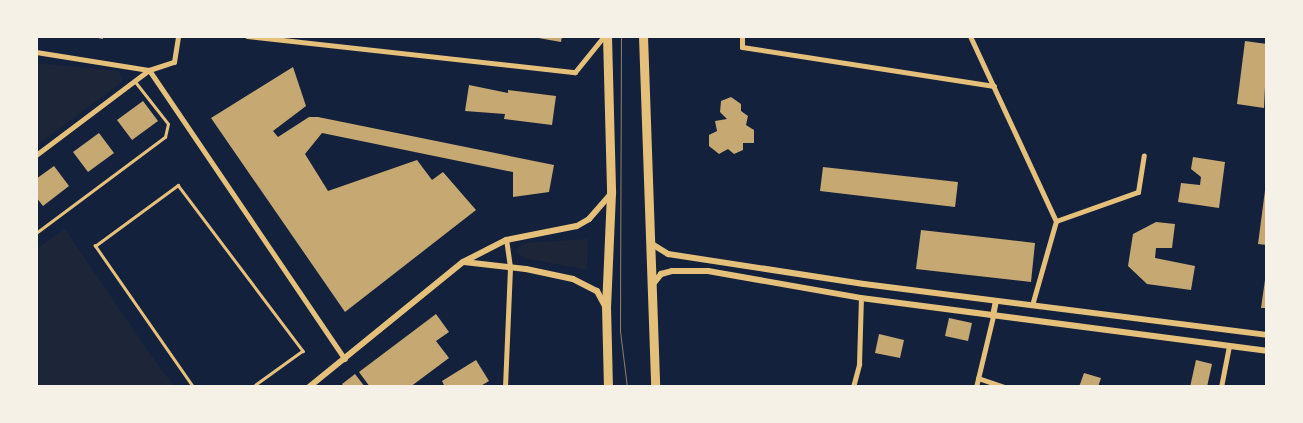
<!DOCTYPE html>
<html>
<head>
<meta charset="utf-8">
<style>
  body { margin:0 }
  #map { position:relative; width:1303px; height:423px; overflow:hidden; background:#14213d; font-family:"DejaVu Sans",sans-serif }
  div>[style] { position:absolute }
  .green>* { inset:0; background:#1d2539 }
  .building>* { inset:0; background:#c6a872 }
  .service>* { height:2.5px; margin:-1.25px; padding:0 1.25px; transform-origin:1.25px; border-radius:1.25px; background:#e5c07b }
  .minor>* { height:5px; margin:-2.5px; padding:0 2.5px; transform-origin:2.5px; border-radius:2.5px; background:#e5c07b }
  .tertiary>* { height:6px; margin:-3px; padding:0 3px; transform-origin:3px; border-radius:3px; background:#e5c07b }
  .trunk>* { height:9px; margin:-4.5px; padding:0 4.5px; transform-origin:4.5px; border-radius:4.5px; background:#e5c07b }
  .tram>* { height:1px; margin:-0.5px; padding:0 0.5px; transform-origin:0.5px; border-radius:0.5px; background:#918062 }
  span { translate:-50% -50%; white-space:nowrap; text-align:center; line-height:1.15; -webkit-text-stroke:4px #f6f1e7; paint-order:stroke }
  .frame { position:absolute; inset:0; border:38px solid #f6f1e7; pointer-events:none }
</style>
</head>
<body>
<div id="map">
  <div class="green">
    <div style="clip-path:polygon(36px 63px,119px 71px,122px 82px,36px 146px)"></div>
    <div style="clip-path:polygon(65px 229px,152px 357px,175px 387px,36px 387px,36px 249px)"></div>
    <div style="clip-path:polygon(588px 239px,587px 270px,524px 258px,516px 252px,520px 245px,525px 243px)"></div>
  </div>
  <div class="building">
    <div style="clip-path:polygon(87px 36px,103px 36px,103px 39px)"></div>
    <div style="clip-path:polygon(527px 36px,562px 36px,561px 42px)"></div>
    <div style="clip-path:polygon(1245px 41px,1267px 44px,1264px 108px,1237px 104px)"></div>
    <div style="clip-path:polygon(293px 67px,306px 106px,273px 131px,278px 137px,309px 117px,318px 117px,554px 165px,549px 192px,513px 197px,513px 172px,322px 133px,305px 154px,328px 191px,417px 160px,432px 180px,443px 172px,476px 210px,345px 312px,211px 118px)"></div>
    <div style="clip-path:polygon(469px 85px,508px 93px,508px 90px,556px 96px,552px 125px,504px 119px,505px 114px,465px 111px)"></div>
    <div style="clip-path:polygon(731px 97px,741px 104px,741px 111px,748px 116px,746px 125px,754px 130px,754px 143px,743px 143px,743px 150px,734px 154px,728px 149px,719px 154px,709px 146px,709px 135px,717px 131px,715px 121px,727px 119px,720px 112px,721px 101px)"></div>
    <div style="clip-path:polygon(143px 101px,158px 121px,132px 140px,117px 120px)"></div>
    <div style="clip-path:polygon(99px 133px,114px 153px,88px 172px,73px 152px)"></div>
    <div style="clip-path:polygon(1193px 157px,1225px 162px,1219px 208px,1178px 202px,1181px 183px,1200px 185px,1201px 177px,1191px 169px)"></div>
    <div style="clip-path:polygon(54px 166px,69px 186px,43px 206px,36px 197px,36px 179px)"></div>
    <div style="clip-path:polygon(823px 167px,958px 182px,955px 207px,820px 191px)"></div>
    <div style="clip-path:polygon(1266px 183px,1267px 183px,1267px 245px,1258px 244px)"></div>
    <div style="clip-path:polygon(1156px 222px,1175px 224px,1172px 248px,1156px 248px,1155px 258px,1195px 266px,1191px 290px,1147px 284px,1128px 266px,1133px 234px)"></div>
    <div style="clip-path:polygon(921px 230px,1035px 243px,1031px 282px,916px 269px)"></div>
    <div style="clip-path:polygon(1265px 280px,1267px 280px,1267px 308px,1261px 308px)"></div>
    <div style="clip-path:polygon(436px 314px,449px 332px,436px 341px,449px 358px,410px 387px,370px 387px,359px 372px)"></div>
    <div style="clip-path:polygon(949px 318px,972px 323px,968px 341px,945px 336px)"></div>
    <div style="clip-path:polygon(879px 334px,904px 340px,900px 358px,875px 353px)"></div>
    <div style="clip-path:polygon(476px 360px,489px 381px,479px 387px,445px 387px,442px 381px)"></div>
    <div style="clip-path:polygon(1196px 360px,1212px 364px,1207px 387px,1190px 387px)"></div>
    <div style="clip-path:polygon(1084px 373px,1101px 378px,1098px 387px,1079px 387px)"></div>
    <div style="clip-path:polygon(355px 374px,365px 387px,344px 387px,342px 384px)"></div>
  </div>
  <div class="service">
    <div style="left:36px;top:233px;width:161px;rotate:-36.7deg"></div>
    <div style="left:165px;top:137px;width:13px;rotate:-77deg"></div>
    <div style="left:168px;top:124px;width:53px;rotate:-128.2deg"></div>
    <div style="left:193px;top:387px;width:172px;rotate:-124.8deg"></div>
    <div style="left:95px;top:246px;width:103px;rotate:-36.3deg"></div>
    <div style="left:178px;top:185px;width:208px;rotate:53deg"></div>
    <div style="left:303px;top:351px;width:62px;rotate:144.2deg"></div>
  </div>
  <div class="minor">
    <div style="left:247px;top:36px;width:330px;rotate:6.3deg"></div>
    <div style="left:575px;top:72px;width:46px;rotate:-51.1deg"></div>
    <div style="left:742px;top:36px;width:11px;rotate:90deg"></div>
    <div style="left:742px;top:47px;width:255px;rotate:8.8deg"></div>
    <div style="left:970px;top:36px;width:204px;rotate:65.1deg"></div>
    <div style="left:1056px;top:221px;width:87px;rotate:105.9deg"></div>
    <div style="left:36px;top:52px;width:114px;rotate:9.1deg"></div>
    <div style="left:149px;top:70px;width:349px;rotate:55.9deg"></div>
    <div style="left:36px;top:155px;width:141px;rotate:-37deg"></div>
    <div style="left:149px;top:70px;width:26px;rotate:-18deg"></div>
    <div style="left:174px;top:62px;width:26px;rotate:-81deg"></div>
    <div style="left:1056px;top:221px;width:87px;rotate:-19.5deg"></div>
    <div style="left:1138px;top:192px;width:37px;rotate:-81deg"></div>
    <div style="left:978px;top:378px;width:28px;rotate:19deg"></div>
    <div style="left:505px;top:387px;width:120px;rotate:-87.6deg"></div>
    <div style="left:510px;top:267px;width:27px;rotate:-98deg"></div>
    <div style="left:853px;top:387px;width:24px;rotate:-75deg"></div>
    <div style="left:859px;top:364px;width:66px;rotate:-88.3deg"></div>
    <div style="left:976px;top:387px;width:73px;rotate:-76.5deg"></div>
    <div style="left:1221px;top:387px;width:42px;rotate:-79deg"></div>
  </div>
  <div class="tertiary">
    <div style="left:652px;top:244px;width:19px;rotate:32deg"></div>
    <div style="left:668px;top:254px;width:198px;rotate:8.7deg"></div>
    <div style="left:864px;top:284px;width:406px;rotate:7.2deg"></div>
    <div style="left:464px;top:262px;width:62px;rotate:6.4deg"></div>
    <div style="left:526px;top:269px;width:48px;rotate:12deg"></div>
    <div style="left:573px;top:279px;width:27px;rotate:27deg"></div>
    <div style="left:597px;top:291px;width:17px;rotate:62deg"></div>
    <div style="left:653px;top:284px;width:13px;rotate:-51deg"></div>
    <div style="left:661px;top:274px;width:11px;rotate:-15deg"></div>
    <div style="left:672px;top:271px;width:36px"></div>
    <div style="left:708px;top:271px;width:155px;rotate:10deg"></div>
    <div style="left:861px;top:298px;width:409px;rotate:7.4deg"></div>
    <div style="left:993px;top:316px;width:15px;rotate:-79deg"></div>
    <div style="left:309px;top:387px;width:198px;rotate:-39.1deg"></div>
    <div style="left:463px;top:262px;width:48px;rotate:-27.1deg"></div>
    <div style="left:506px;top:240px;width:72px;rotate:-11.2deg"></div>
    <div style="left:577px;top:226px;width:14px;rotate:-30deg"></div>
    <div style="left:589px;top:219px;width:33px;rotate:-49deg"></div>
  </div>
  <div class="trunk">
    <div style="left:607px;top:36px;width:157px;rotate:88.5deg"></div>
    <div style="left:611px;top:193px;width:113px;rotate:92.5deg"></div>
    <div style="left:606px;top:306px;width:81px;rotate:88.6deg"></div>
    <div style="left:643px;top:36px;width:351px;rotate:88deg"></div>
  </div>
  <div class="tram">
    <div style="left:621px;top:36px;width:295px;rotate:90.2deg"></div>
    <div style="left:620px;top:331px;width:56px;rotate:82.9deg"></div>
  </div>
  <div class="frame"></div>
</div>
</body>
</html>
